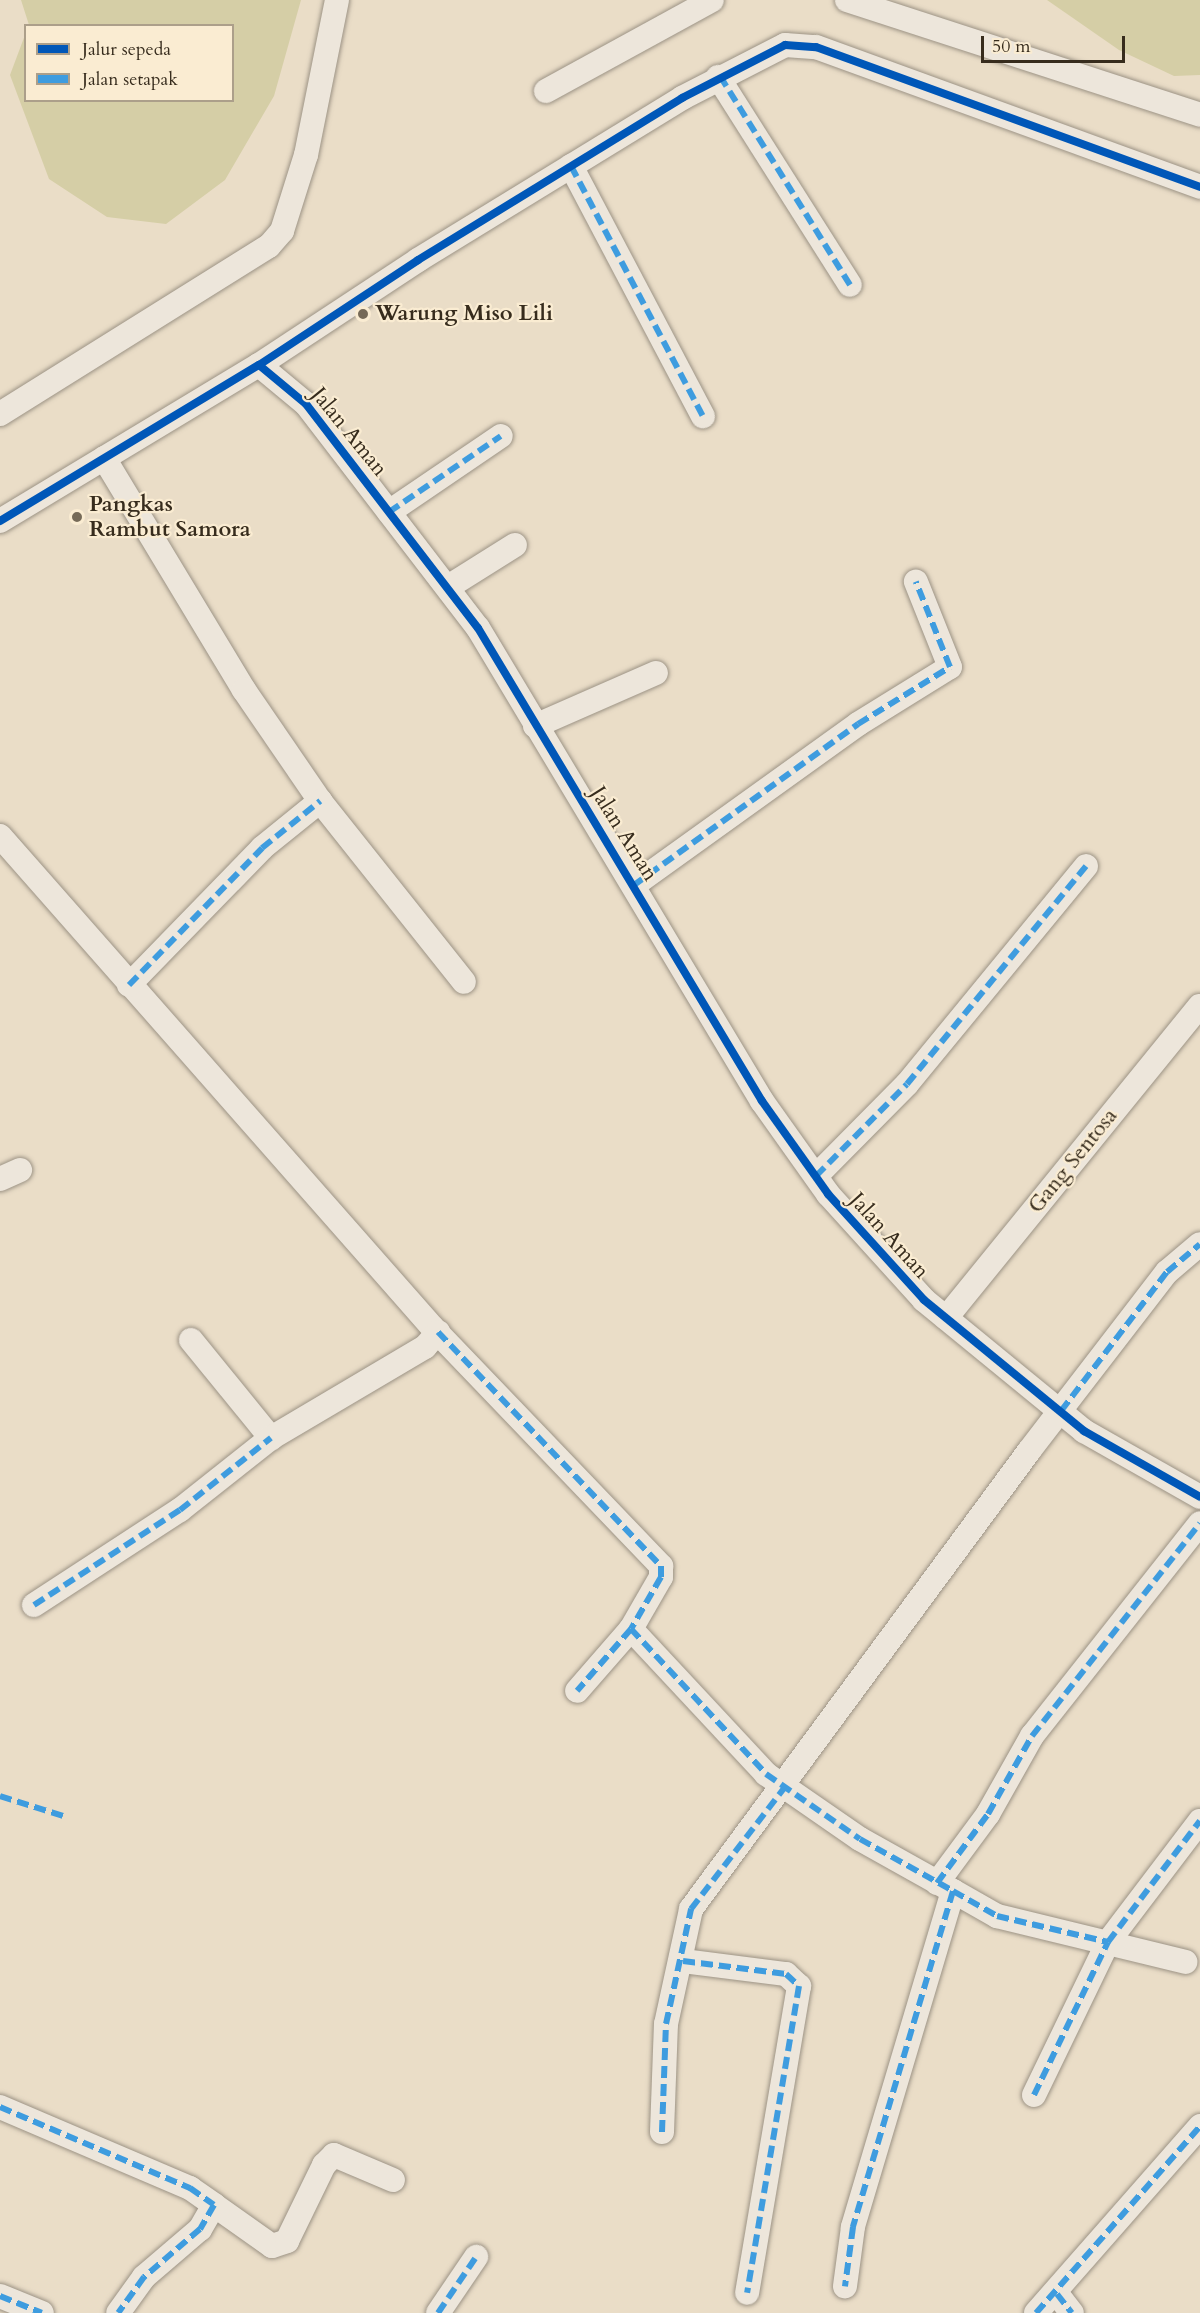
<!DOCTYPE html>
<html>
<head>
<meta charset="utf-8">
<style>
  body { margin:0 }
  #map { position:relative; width:1200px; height:2313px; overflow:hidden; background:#eaddc7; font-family:Cardo,serif }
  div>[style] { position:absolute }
  .green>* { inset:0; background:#d5cea6 }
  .roads { filter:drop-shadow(0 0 2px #9c9385) drop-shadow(0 0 2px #9c9385) }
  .minor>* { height:24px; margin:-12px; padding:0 12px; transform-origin:12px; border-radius:12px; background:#ede6db }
  .quiet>* { height:6px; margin-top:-3px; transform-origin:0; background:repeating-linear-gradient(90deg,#3e9cdf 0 12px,transparent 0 18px) }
  .cycleway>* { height:8px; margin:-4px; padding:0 4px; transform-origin:4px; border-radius:4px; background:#0057b8 }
  .dots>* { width:16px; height:16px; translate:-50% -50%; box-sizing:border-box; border:3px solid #faecd2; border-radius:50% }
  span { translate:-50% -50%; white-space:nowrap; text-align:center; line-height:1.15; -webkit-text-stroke:4.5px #faecd2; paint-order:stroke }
  .poi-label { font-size:22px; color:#372c1d; font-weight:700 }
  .left { translate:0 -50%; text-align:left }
  .street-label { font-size:22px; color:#372c1d }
  .legend { position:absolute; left:24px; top:24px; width:210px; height:78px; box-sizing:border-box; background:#faecd2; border:2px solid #ac9f8a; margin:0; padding:8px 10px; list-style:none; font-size:18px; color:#372c1d }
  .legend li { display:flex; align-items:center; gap:12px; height:30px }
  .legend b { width:30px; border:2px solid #ac9f8a }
  .scale { position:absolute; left:981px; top:36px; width:144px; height:27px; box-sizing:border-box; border:3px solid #372c1d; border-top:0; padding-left:8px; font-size:18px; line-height:21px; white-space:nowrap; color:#372c1d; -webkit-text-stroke:4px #faecd2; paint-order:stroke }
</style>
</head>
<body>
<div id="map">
  <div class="green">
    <div style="clip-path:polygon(21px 0,301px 0,274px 96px,225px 180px,166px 224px,107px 217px,49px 179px,10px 75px,25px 35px,26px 100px,232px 100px,232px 26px,29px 25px)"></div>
    <div style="clip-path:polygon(1047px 0,1200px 0,1200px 75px,1174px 76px,1119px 50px)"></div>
  </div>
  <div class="roads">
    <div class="minor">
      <div style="left:847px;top:0;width:371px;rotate:18deg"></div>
      <div style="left:718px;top:77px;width:246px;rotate:57.6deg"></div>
      <div style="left:546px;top:91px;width:189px;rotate:-28.7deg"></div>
      <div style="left:571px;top:166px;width:283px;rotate:62.2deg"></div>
      <div style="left:259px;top:365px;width:61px;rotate:39.7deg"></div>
      <div style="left:306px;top:404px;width:282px;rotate:52.5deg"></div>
      <div style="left:478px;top:628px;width:552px;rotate:59.02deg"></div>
      <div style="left:762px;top:1101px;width:114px;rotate:54.6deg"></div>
      <div style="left:828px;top:1194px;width:143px;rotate:47.8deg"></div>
      <div style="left:924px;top:1300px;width:207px;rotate:39.3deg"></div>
      <div style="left:1084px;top:1431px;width:133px;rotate:29.6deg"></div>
      <div style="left:0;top:414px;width:317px;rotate:-32deg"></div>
      <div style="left:269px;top:246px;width:20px;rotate:-49deg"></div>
      <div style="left:282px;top:231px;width:80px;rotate:-72.5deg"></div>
      <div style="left:306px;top:155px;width:158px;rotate:-78.7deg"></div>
      <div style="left:104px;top:458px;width:271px;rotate:58.9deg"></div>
      <div style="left:244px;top:690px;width:135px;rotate:55.6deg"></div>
      <div style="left:320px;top:801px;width:231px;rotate:51.5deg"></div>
      <div style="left:389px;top:512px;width:135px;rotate:-34.2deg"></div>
      <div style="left:0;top:521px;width:302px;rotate:-31.1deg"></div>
      <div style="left:259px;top:365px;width:191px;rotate:-33.4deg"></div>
      <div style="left:418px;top:260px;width:310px;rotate:-31.5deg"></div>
      <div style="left:682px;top:98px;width:116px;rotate:-27.2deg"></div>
      <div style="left:785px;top:45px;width:31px;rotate:4deg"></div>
      <div style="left:816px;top:47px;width:409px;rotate:20deg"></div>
      <div style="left:448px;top:587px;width:79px;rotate:-32.1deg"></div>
      <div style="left:535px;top:726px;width:132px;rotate:-23.7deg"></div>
      <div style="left:0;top:836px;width:655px;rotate:48.65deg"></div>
      <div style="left:433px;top:1328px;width:330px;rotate:46.2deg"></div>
      <div style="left:661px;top:1566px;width:11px;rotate:90deg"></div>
      <div style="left:661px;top:1577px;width:60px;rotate:120deg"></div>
      <div style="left:631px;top:1629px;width:82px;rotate:131.1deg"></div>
      <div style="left:634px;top:885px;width:276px;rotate:-35.7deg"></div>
      <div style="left:858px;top:724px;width:108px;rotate:-31.8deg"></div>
      <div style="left:950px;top:667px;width:92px;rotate:-111.8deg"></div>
      <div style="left:129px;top:985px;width:191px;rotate:-45.8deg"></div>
      <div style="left:262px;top:848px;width:75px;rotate:-39deg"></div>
      <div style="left:816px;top:1176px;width:129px;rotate:-45.3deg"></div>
      <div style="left:907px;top:1084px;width:282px;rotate:-50.6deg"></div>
      <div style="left:0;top:1179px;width:22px;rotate:-24deg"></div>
      <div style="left:946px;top:1318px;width:402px;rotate:-50.9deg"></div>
      <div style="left:191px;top:1340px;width:127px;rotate:50.8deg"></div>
      <div style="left:34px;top:1605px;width:174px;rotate:-33.1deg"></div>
      <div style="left:180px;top:1510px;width:116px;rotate:-38.4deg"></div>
      <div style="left:271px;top:1438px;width:179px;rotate:-30.6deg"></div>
      <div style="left:425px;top:1347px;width:20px;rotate:-49deg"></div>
      <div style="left:631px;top:1629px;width:198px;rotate:47deg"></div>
      <div style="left:766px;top:1774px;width:114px;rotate:34.7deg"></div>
      <div style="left:860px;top:1839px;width:107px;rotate:29.2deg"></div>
      <div style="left:953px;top:1891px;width:351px;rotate:106.6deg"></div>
      <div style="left:853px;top:2227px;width:60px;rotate:97.7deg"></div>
      <div style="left:937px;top:1883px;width:86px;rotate:-53.5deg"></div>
      <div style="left:988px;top:1814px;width:90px;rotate:-60.6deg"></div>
      <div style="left:1032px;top:1736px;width:271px;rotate:-51.7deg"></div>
      <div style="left:953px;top:1891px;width:51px;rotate:29.6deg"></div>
      <div style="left:997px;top:1916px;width:194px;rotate:13.7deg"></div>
      <div style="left:683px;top:1961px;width:104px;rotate:7.2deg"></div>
      <div style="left:786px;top:1974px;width:18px;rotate:43deg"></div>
      <div style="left:799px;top:1986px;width:311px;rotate:99.6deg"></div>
      <div style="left:1034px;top:2095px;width:170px;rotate:-64.2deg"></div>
      <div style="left:1108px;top:1942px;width:152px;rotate:-52.8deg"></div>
      <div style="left:0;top:2107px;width:207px;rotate:23.1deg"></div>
      <div style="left:190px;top:2188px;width:29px;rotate:35deg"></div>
      <div style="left:214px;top:2205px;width:28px;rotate:120deg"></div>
      <div style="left:200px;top:2229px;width:74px;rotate:139.4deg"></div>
      <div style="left:144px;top:2277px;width:44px;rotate:125.8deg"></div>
      <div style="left:662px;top:2132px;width:108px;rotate:-87.9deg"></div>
      <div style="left:666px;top:2024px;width:118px;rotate:-77.7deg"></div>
      <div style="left:691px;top:1909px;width:569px;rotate:-53.57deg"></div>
      <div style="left:1029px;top:1451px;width:226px;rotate:-52.4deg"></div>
      <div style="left:1167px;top:1272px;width:43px;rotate:-40.3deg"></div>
      <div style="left:214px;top:2205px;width:71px;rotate:35.3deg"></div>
      <div style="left:272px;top:2246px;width:16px;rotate:-18deg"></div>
      <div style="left:287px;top:2241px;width:85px;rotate:-64deg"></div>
      <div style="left:324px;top:2165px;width:14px;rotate:-45deg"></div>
      <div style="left:334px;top:2155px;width:64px;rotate:23deg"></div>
      <div style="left:1057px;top:2294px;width:24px;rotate:52deg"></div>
      <div style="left:0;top:2296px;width:45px;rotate:22deg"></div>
      <div style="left:438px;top:2313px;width:68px;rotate:-55.8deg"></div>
      <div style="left:1036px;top:2313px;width:249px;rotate:-48.7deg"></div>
    </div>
  </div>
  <div class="quiet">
    <div style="left:720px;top:76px;width:246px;rotate:58.1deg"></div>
    <div style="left:571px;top:166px;width:283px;rotate:62.2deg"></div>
    <div style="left:389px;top:512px;width:135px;rotate:-34.2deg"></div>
    <div style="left:634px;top:885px;width:276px;rotate:-35.7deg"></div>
    <div style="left:858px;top:724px;width:108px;rotate:-31.8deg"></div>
    <div style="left:950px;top:667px;width:92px;rotate:-111.8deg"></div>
    <div style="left:129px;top:985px;width:191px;rotate:-45.8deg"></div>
    <div style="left:262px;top:848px;width:75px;rotate:-39deg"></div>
    <div style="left:816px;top:1176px;width:129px;rotate:-45.3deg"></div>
    <div style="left:907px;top:1084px;width:282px;rotate:-50.6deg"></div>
    <div style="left:438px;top:1332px;width:323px;rotate:46.4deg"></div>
    <div style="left:661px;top:1566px;width:11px;rotate:90deg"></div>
    <div style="left:661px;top:1577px;width:60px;rotate:120deg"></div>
    <div style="left:631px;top:1629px;width:82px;rotate:131.1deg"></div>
    <div style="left:1061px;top:1411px;width:175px;rotate:-52.7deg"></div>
    <div style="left:1167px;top:1272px;width:43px;rotate:-40.3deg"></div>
    <div style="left:34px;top:1605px;width:174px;rotate:-33.1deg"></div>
    <div style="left:180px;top:1510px;width:116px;rotate:-38.4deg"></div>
    <div style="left:631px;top:1629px;width:198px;rotate:47deg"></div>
    <div style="left:766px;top:1774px;width:114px;rotate:34.7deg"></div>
    <div style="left:860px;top:1839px;width:107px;rotate:29.2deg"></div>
    <div style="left:953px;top:1891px;width:351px;rotate:106.6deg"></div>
    <div style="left:853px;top:2227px;width:60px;rotate:97.7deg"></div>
    <div style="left:0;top:1796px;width:66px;rotate:17.6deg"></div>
    <div style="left:937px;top:1883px;width:86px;rotate:-53.5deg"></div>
    <div style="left:988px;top:1814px;width:90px;rotate:-60.6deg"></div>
    <div style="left:1032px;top:1736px;width:271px;rotate:-51.7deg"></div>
    <div style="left:953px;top:1891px;width:51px;rotate:29.6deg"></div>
    <div style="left:997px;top:1916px;width:114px;rotate:13.2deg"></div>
    <div style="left:683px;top:1961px;width:104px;rotate:7.2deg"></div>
    <div style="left:786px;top:1974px;width:18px;rotate:43deg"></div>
    <div style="left:799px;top:1986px;width:311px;rotate:99.6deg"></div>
    <div style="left:1034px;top:2095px;width:170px;rotate:-64.2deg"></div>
    <div style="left:1108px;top:1942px;width:152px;rotate:-52.8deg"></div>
    <div style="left:0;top:2107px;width:207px;rotate:23.1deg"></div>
    <div style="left:190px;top:2188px;width:29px;rotate:35deg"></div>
    <div style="left:214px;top:2205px;width:28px;rotate:120deg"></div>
    <div style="left:200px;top:2229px;width:74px;rotate:139.4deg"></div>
    <div style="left:144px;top:2277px;width:44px;rotate:125.8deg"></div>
    <div style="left:662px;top:2132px;width:108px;rotate:-87.9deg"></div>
    <div style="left:666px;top:2024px;width:118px;rotate:-77.7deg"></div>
    <div style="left:691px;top:1909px;width:154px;rotate:-52.4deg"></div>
    <div style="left:1057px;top:2294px;width:24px;rotate:52deg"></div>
    <div style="left:0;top:2296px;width:45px;rotate:22deg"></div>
    <div style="left:438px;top:2313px;width:68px;rotate:-55.8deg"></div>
    <div style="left:1036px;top:2313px;width:249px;rotate:-48.7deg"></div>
  </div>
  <div class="cycleway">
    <div style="left:259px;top:365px;width:61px;rotate:39.7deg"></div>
    <div style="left:306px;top:404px;width:282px;rotate:52.5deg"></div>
    <div style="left:478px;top:628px;width:552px;rotate:59.02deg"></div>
    <div style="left:762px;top:1101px;width:114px;rotate:54.6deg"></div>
    <div style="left:828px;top:1194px;width:143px;rotate:47.8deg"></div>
    <div style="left:924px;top:1300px;width:207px;rotate:39.3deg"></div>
    <div style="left:1084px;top:1431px;width:133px;rotate:29.6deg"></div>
    <div style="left:0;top:521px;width:302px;rotate:-31.1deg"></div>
    <div style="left:259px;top:365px;width:191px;rotate:-33.4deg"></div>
    <div style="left:418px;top:260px;width:310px;rotate:-31.5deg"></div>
    <div style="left:682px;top:98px;width:116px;rotate:-27.2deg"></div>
    <div style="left:785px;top:45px;width:31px;rotate:4deg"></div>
    <div style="left:816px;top:47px;width:409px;rotate:20deg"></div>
  </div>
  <div class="dots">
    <div style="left:363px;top:314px;background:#766a58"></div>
    <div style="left:77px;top:517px;background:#766a58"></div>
  </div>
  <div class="poi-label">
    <span class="left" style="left:375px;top:314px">Warung Miso Lili</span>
    <span class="left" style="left:89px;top:517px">Pangkas<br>Rambut Samora</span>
  </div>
  <div class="street-label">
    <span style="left:349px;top:432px;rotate:51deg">Jalan Aman</span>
    <span style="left:624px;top:834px;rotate:58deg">Jalan Aman</span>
    <span style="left:1073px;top:1161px;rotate:-51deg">Gang Sentosa</span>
    <span style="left:889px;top:1236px;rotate:48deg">Jalan Aman</span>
  </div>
  <ul class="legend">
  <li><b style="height:8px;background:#0057b8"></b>Jalur sepeda</li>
  <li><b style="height:8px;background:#3e9cdf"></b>Jalan setapak</li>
  </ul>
  <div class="scale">50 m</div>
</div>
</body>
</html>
